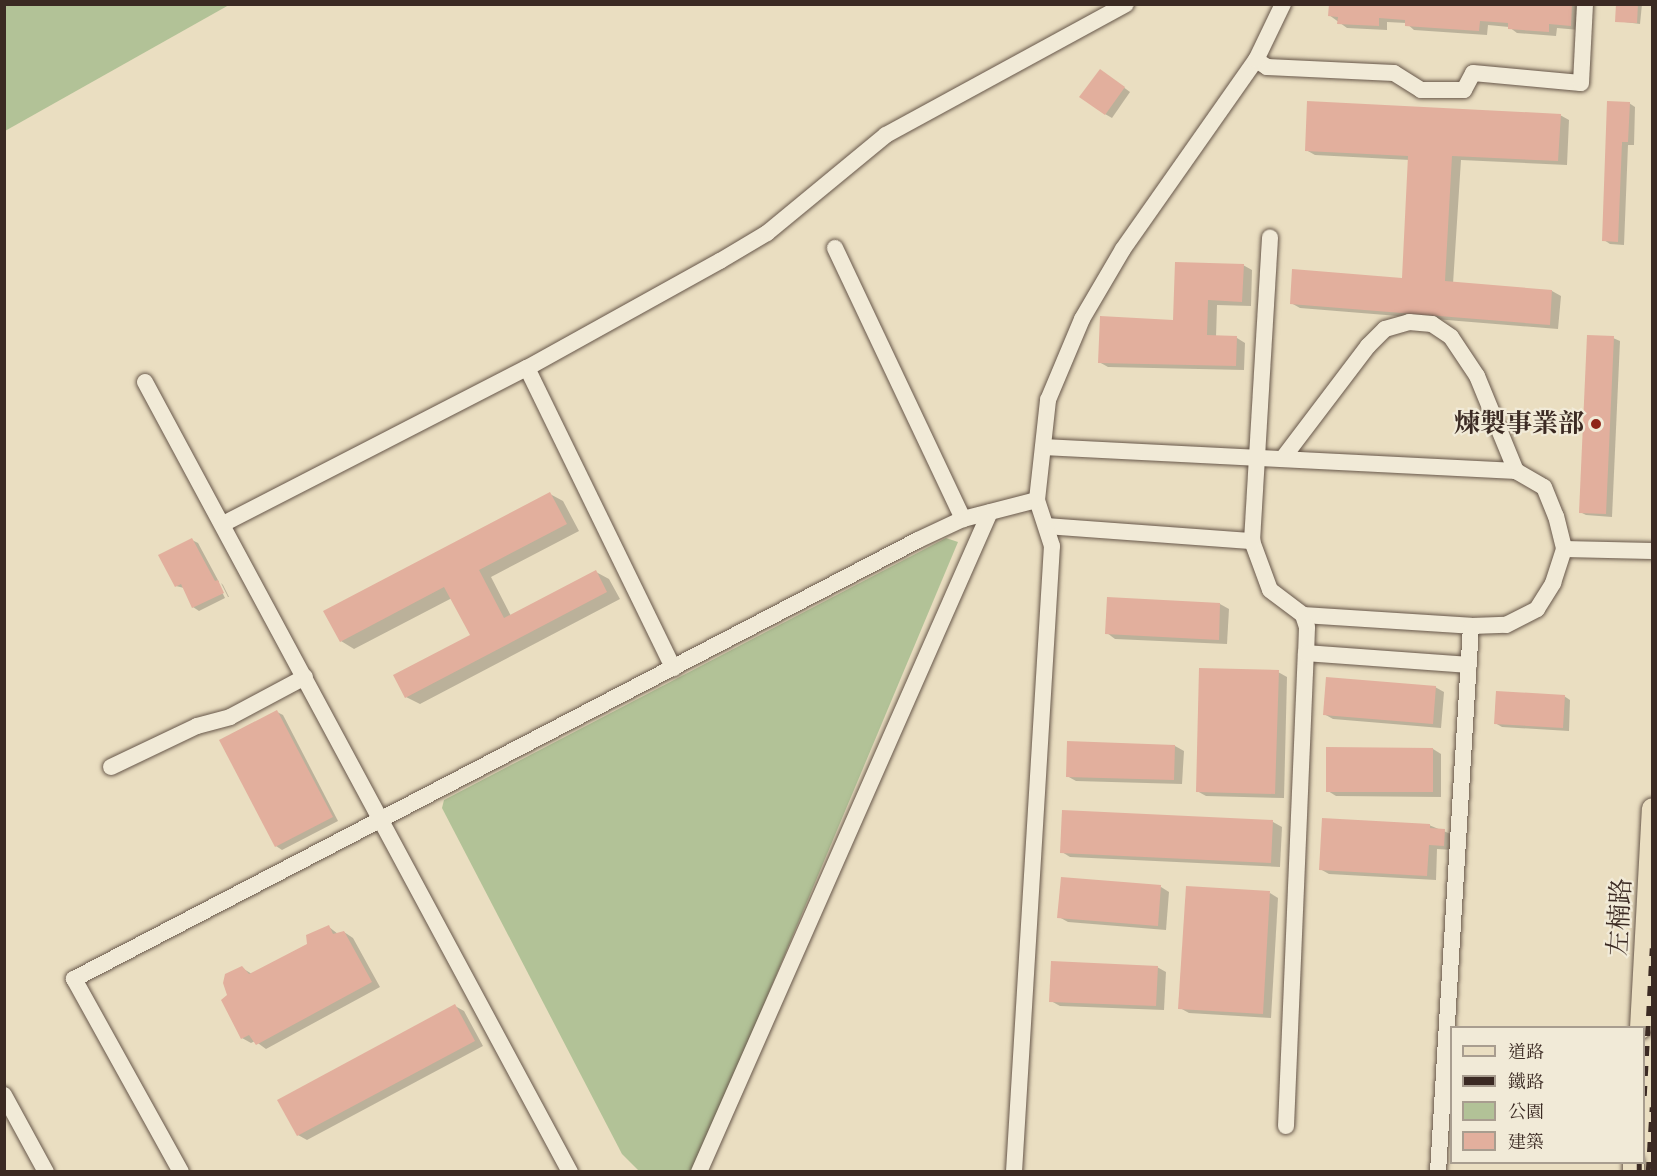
<!DOCTYPE html>
<html>
<head>
<meta charset="utf-8">
<style>
  body { margin:0 }
  #map { position:relative; width:1657px; height:1176px; overflow:hidden; background:#eadec1; font-family:Cardo,"Noto Serif TC",serif }
  div>[style] { position:absolute }
  .green>* { inset:0; background:#b2c297 }
  .shadow>* { inset:0; background:#0003 }
  .building>* { inset:0; background:#e2af9d }
  .roads { filter:drop-shadow(0 0 2px #67574a) drop-shadow(0 0 2px #67574a) }
  .minor>* { height:16px; margin:-8px; padding:0 8px; transform-origin:8px; border-radius:8px; background:#f1ead7 }
  .major>* { height:21px; margin:-10.5px; padding:0 10.5px; transform-origin:10.5px; border-radius:10.5px; background:#eadec1 }
  .rail>* { height:4.5px; margin-top:-2.25px; transform-origin:0; background:repeating-linear-gradient(90deg,#3b2a23 0 10px,transparent 0 20px) }
  .dots>* { width:16px; height:16px; translate:-50% -50%; box-sizing:border-box; border:3px solid #f1ead7; border-radius:50% }
  span { translate:-50% -50%; white-space:nowrap; text-align:center; line-height:1.15; -webkit-text-stroke:4.5px #f1ead7; paint-order:stroke }
  .poi-label { font-size:26px; color:#3b2a23; font-weight:700 }
  .right { translate:-100% -50%; text-align:right }
  .street-label { font-size:26px; color:#3b2a23 }
  .frame { position:absolute; inset:0; border:6px solid #3b2a23; pointer-events:none }
  .legend { position:absolute; left:1450px; top:1026px; width:195px; height:138px; box-sizing:border-box; background:#f1ead7; border:2px solid #a89d8f; margin:0; padding:8px 10px; list-style:none; font-size:18px; color:#3b2a23 }
  .legend li { display:flex; align-items:center; gap:12px; height:30px }
  .legend b { width:30px; border:2px solid #a89d8f }
</style>
</head>
<body>
<div id="map">
  <div class="green">
    <div style="clip-path:polygon(5px 4px,229px 4px,229px 5px,5px 131px)"></div>
    <div style="clip-path:polygon(946px 538px,958px 542px,694px 1171px,639px 1171px,622px 1154px,442px 808px,444px 800px)"></div>
  </div>
  <div class="shadow">
    <div style="clip-path:polygon(1330px 4px,1575px 4px,1580px 8px,1579px 30px,1557px 28px,1556px 36px,1517px 33px,1509px 27px,1488px 25px,1487px 35px,1414px 30px,1406px 23px,1387px 22px,1387px 30px,1347px 28px,1329px 15px)"></div>
    <div style="clip-path:polygon(1618px 4px,1642px 4px,1640px 24px,1617px 21px)"></div>
    <div style="clip-path:polygon(1107px 75px,1130px 92px,1112px 118px,1105px 114px)"></div>
    <div style="clip-path:polygon(1629px 103px,1635px 107px,1634px 145px,1628px 145px,1624px 245px,1610px 244px,1604px 240px)"></div>
    <div style="clip-path:polygon(1560px 115px,1569px 120px,1567px 165px,1461px 160px,1453px 284px,1552px 291px,1561px 296px,1558px 329px,1300px 308px,1291px 303px,1403px 279px,1410px 160px,1315px 155px,1306px 150px)"></div>
    <div style="clip-path:polygon(1243px 265px,1252px 270px,1251px 306px,1217px 305px,1216px 337px,1237px 338px,1245px 343px,1244px 370px,1108px 367px,1099px 362px,1174px 322px)"></div>
    <div style="clip-path:polygon(1613px 338px,1620px 341px,1612px 517px,1586px 515px,1580px 512px)"></div>
    <div style="clip-path:polygon(550px 494px,563px 501px,579px 531px,491px 577px,511px 616px,596px 572px,609px 579px,620px 599px,420px 704px,406px 697px,472px 636px,452px 598px,354px 649px,341px 641px)"></div>
    <div style="clip-path:polygon(192px 540px,198px 543px,219px 582px,217px 582px,225px 598px,199px 611px,193px 607px,184px 588px,176px 586px)"></div>
    <div style="clip-path:polygon(221px 583px,223px 585px,229px 597px,228px 597px)"></div>
    <div style="clip-path:polygon(1220px 604px,1229px 609px,1227px 644px,1115px 639px,1107px 633px)"></div>
    <div style="clip-path:polygon(1278px 672px,1287px 677px,1284px 798px,1206px 796px,1197px 791px)"></div>
    <div style="clip-path:polygon(1435px 687px,1444px 692px,1441px 728px,1333px 719px,1324px 714px)"></div>
    <div style="clip-path:polygon(1564px 696px,1570px 700px,1569px 731px,1502px 727px,1495px 723px)"></div>
    <div style="clip-path:polygon(277px 712px,283px 715px,338px 821px,282px 850px,276px 846px)"></div>
    <div style="clip-path:polygon(1175px 746px,1184px 751px,1182px 784px,1076px 781px,1067px 776px)"></div>
    <div style="clip-path:polygon(1433px 749px,1441px 754px,1441px 797px,1336px 796px,1328px 791px)"></div>
    <div style="clip-path:polygon(1064px 812px,1273px 822px,1282px 827px,1280px 867px,1070px 857px,1062px 852px)"></div>
    <div style="clip-path:polygon(1429px 825px,1453px 835px,1453px 850px,1437px 849px,1436px 880px,1329px 874px,1320px 869px)"></div>
    <div style="clip-path:polygon(1161px 887px,1169px 892px,1166px 930px,1068px 922px,1059px 917px)"></div>
    <div style="clip-path:polygon(1270px 893px,1278px 898px,1271px 1018px,1189px 1013px,1180px 1008px)"></div>
    <div style="clip-path:polygon(329px 927px,338px 934px,344px 932px,353px 938px,380px 987px,266px 1049px,255px 1041px,251px 1043px,242px 1038px,229px 995px,242px 968px,252px 974px,308px 944px)"></div>
    <div style="clip-path:polygon(1157px 967px,1166px 972px,1164px 1010px,1060px 1006px,1051px 1001px)"></div>
    <div style="clip-path:polygon(455px 1006px,464px 1011px,483px 1046px,307px 1140px,298px 1135px)"></div>
  </div>
  <div class="building">
    <div style="clip-path:polygon(1329px 4px,1572px 4px,1571px 26px,1549px 24px,1549px 32px,1508px 29px,1508px 23px,1480px 21px,1479px 31px,1405px 26px,1405px 20px,1379px 18px,1379px 26px,1337px 24px,1338px 17px,1328px 16px)"></div>
    <div style="clip-path:polygon(1616px 4px,1638px 4px,1637px 23px,1615px 22px)"></div>
    <div style="clip-path:polygon(1100px 69px,1125px 87px,1105px 115px,1079px 97px)"></div>
    <div style="clip-path:polygon(1307px 101px,1561px 114px,1558px 161px,1452px 156px,1445px 281px,1552px 290px,1550px 325px,1290px 304px,1292px 269px,1402px 278px,1408px 156px,1305px 151px)"></div>
    <div style="clip-path:polygon(1607px 101px,1630px 102px,1628px 142px,1622px 142px,1618px 242px,1602px 241px)"></div>
    <div style="clip-path:polygon(1175px 262px,1244px 264px,1242px 302px,1208px 300px,1207px 335px,1237px 336px,1236px 366px,1098px 363px,1100px 316px,1173px 320px)"></div>
    <div style="clip-path:polygon(1587px 335px,1614px 336px,1606px 514px,1579px 513px)"></div>
    <div style="clip-path:polygon(550px 492px,567px 524px,479px 570px,504px 618px,596px 570px,607px 592px,405px 698px,393px 675px,470px 635px,444px 587px,340px 642px,323px 611px)"></div>
    <div style="clip-path:polygon(192px 538px,215px 581px,218px 580px,224px 593px,192px 608px,181px 584px,175px 587px,158px 555px)"></div>
    <div style="clip-path:polygon(1107px 597px,1220px 603px,1219px 640px,1105px 634px)"></div>
    <div style="clip-path:polygon(1199px 668px,1279px 670px,1275px 794px,1196px 792px)"></div>
    <div style="clip-path:polygon(1326px 677px,1436px 686px,1433px 724px,1323px 715px)"></div>
    <div style="clip-path:polygon(1496px 691px,1565px 695px,1563px 728px,1494px 724px)"></div>
    <div style="clip-path:polygon(277px 710px,333px 817px,275px 847px,219px 740px)"></div>
    <div style="clip-path:polygon(1067px 741px,1175px 745px,1174px 780px,1066px 777px)"></div>
    <div style="clip-path:polygon(1326px 747px,1433px 748px,1433px 792px,1326px 792px)"></div>
    <div style="clip-path:polygon(1062px 810px,1273px 820px,1271px 863px,1060px 853px)"></div>
    <div style="clip-path:polygon(1322px 818px,1430px 824px,1430px 828px,1445px 829px,1444px 846px,1429px 845px,1427px 876px,1319px 870px)"></div>
    <div style="clip-path:polygon(1061px 877px,1161px 885px,1158px 926px,1057px 918px)"></div>
    <div style="clip-path:polygon(1186px 886px,1270px 891px,1263px 1014px,1178px 1009px)"></div>
    <div style="clip-path:polygon(329px 925px,333px 934px,344px 931px,372px 982px,256px 1045px,249px 1035px,241px 1039px,221px 1000px,227px 995px,223px 983px,225px 974px,242px 966px,249px 974px,307px 944px,306px 935px)"></div>
    <div style="clip-path:polygon(1051px 961px,1158px 966px,1156px 1006px,1049px 1002px)"></div>
    <div style="clip-path:polygon(455px 1004px,475px 1041px,297px 1136px,277px 1100px)"></div>
  </div>
  <div class="roads">
    <div class="minor">
      <div style="left:1256px;top:60px;width:13px;rotate:32deg"></div>
      <div style="left:1267px;top:67px;width:127px;rotate:2.7deg"></div>
      <div style="left:1394px;top:73px;width:32px;rotate:32deg"></div>
      <div style="left:1421px;top:90px;width:43px"></div>
      <div style="left:1464px;top:90px;width:19px;rotate:-62deg"></div>
      <div style="left:1473px;top:73px;width:108px;rotate:5.3deg"></div>
      <div style="left:1581px;top:83px;width:79px;rotate:-87.1deg"></div>
      <div style="left:835px;top:248px;width:300px;rotate:64.7deg"></div>
      <div style="left:527px;top:368px;width:334px;rotate:64deg"></div>
      <div style="left:145px;top:382px;width:897px;rotate:61.72deg"></div>
      <div style="left:1043px;top:447px;width:474px;rotate:2.9deg"></div>
      <div style="left:1516px;top:471px;width:32px;rotate:30deg"></div>
      <div style="left:1544px;top:487px;width:31px;rotate:68deg"></div>
      <div style="left:1556px;top:516px;width:34px;rotate:76deg"></div>
      <div style="left:1283px;top:458px;width:141px;rotate:-52.8deg"></div>
      <div style="left:1368px;top:346px;width:24px;rotate:-45deg"></div>
      <div style="left:1385px;top:329px;width:25px;rotate:-16deg"></div>
      <div style="left:1409px;top:322px;width:23px;rotate:5deg"></div>
      <div style="left:1432px;top:324px;width:23px;rotate:34deg"></div>
      <div style="left:1451px;top:337px;width:47px;rotate:56.3deg"></div>
      <div style="left:1477px;top:376px;width:103px;rotate:67.7deg"></div>
      <div style="left:223px;top:524px;width:342px;rotate:-27.2deg"></div>
      <div style="left:527px;top:368px;width:221px;rotate:-29deg"></div>
      <div style="left:720px;top:261px;width:55px;rotate:-30.8deg"></div>
      <div style="left:767px;top:233px;width:154px;rotate:-39.5deg"></div>
      <div style="left:886px;top:135px;width:273px;rotate:-28.6deg"></div>
      <div style="left:1047px;top:526px;width:206px;rotate:4.2deg"></div>
      <div style="left:1252px;top:541px;width:52px;rotate:69.8deg"></div>
      <div style="left:1270px;top:590px;width:41px;rotate:37.1deg"></div>
      <div style="left:1303px;top:615px;width:168px;rotate:3.7deg"></div>
      <div style="left:1471px;top:626px;width:547px;rotate:93.46deg"></div>
      <div style="left:1252px;top:541px;width:304px;rotate:-86.6deg"></div>
      <div style="left:1303px;top:615px;width:13px;rotate:72deg"></div>
      <div style="left:1307px;top:627px;width:26px;rotate:92deg"></div>
      <div style="left:1471px;top:626px;width:35px;rotate:-2deg"></div>
      <div style="left:1506px;top:625px;width:35px;rotate:-27deg"></div>
      <div style="left:1537px;top:609px;width:31px;rotate:-58deg"></div>
      <div style="left:1553px;top:583px;width:36px;rotate:-72deg"></div>
      <div style="left:1564px;top:549px;width:88px;rotate:1.3deg"></div>
      <div style="left:111px;top:767px;width:95px;rotate:-25.5deg"></div>
      <div style="left:197px;top:726px;width:34px;rotate:-15deg"></div>
      <div style="left:230px;top:717px;width:85px;rotate:-28.1deg"></div>
      <div style="left:4px;top:1095px;width:88px;rotate:61.4deg"></div>
      <div style="left:1286px;top:1126px;width:473px;rotate:-87.6deg"></div>
      <div style="left:1306px;top:653px;width:163px;rotate:4.2deg"></div>
      <div style="left:181px;top:1172px;width:221px;rotate:-119deg"></div>
      <div style="left:74px;top:979px;width:951px;rotate:-27.48deg"></div>
      <div style="left:918px;top:540px;width:50px;rotate:-25deg"></div>
      <div style="left:963px;top:519px;width:76px;rotate:-14.4deg"></div>
      <div style="left:699px;top:1172px;width:721px;rotate:-66.21deg"></div>
      <div style="left:1014px;top:1172px;width:627px;rotate:-86.53deg"></div>
      <div style="left:1052px;top:546px;width:48px;rotate:-108.1deg"></div>
      <div style="left:1037px;top:500px;width:101px;rotate:-83.7deg"></div>
      <div style="left:1048px;top:400px;width:88px;rotate:-67.2deg"></div>
      <div style="left:1082px;top:319px;width:81px;rotate:-59.6deg"></div>
      <div style="left:1123px;top:249px;width:231px;rotate:-54.9deg"></div>
      <div style="left:1256px;top:60px;width:62px;rotate:-64.3deg"></div>
    </div>
    <div class="major">
      <div style="left:1640px;top:1028px;width:220px;rotate:-86.9deg"></div>
      <div style="left:1633px;top:1172px;width:10px;rotate:-90deg"></div>
    </div>
  </div>
  <div class="rail">
    <div style="left:1644px;top:1096px;width:148px;rotate:-86.9deg"></div>
    <div style="left:1639px;top:1172px;width:10px;rotate:-90deg"></div>
    <div style="left:1648px;top:1172px;width:65px;rotate:-86.5deg"></div>
  </div>
  <div class="dots">
    <div style="left:1596px;top:424px;background:#8f2418"></div>
  </div>
  <div class="poi-label">
    <span class="right" style="left:1584px;top:424px">煉製事業部</span>
  </div>
  <div class="street-label">
    <span style="left:1620px;top:917px;rotate:-87deg">左楠路</span>
  </div>
  <div class="frame"></div>
  <ul class="legend">
  <li><b style="height:8px;background:#eadec1"></b>道路</li>
  <li><b style="height:8px;background:#3b2a23"></b>鐵路</li>
  <li><b style="height:16px;background:#b2c297"></b>公園</li>
  <li><b style="height:16px;background:#e2af9d"></b>建築</li>
  </ul>
</div>
</body>
</html>
